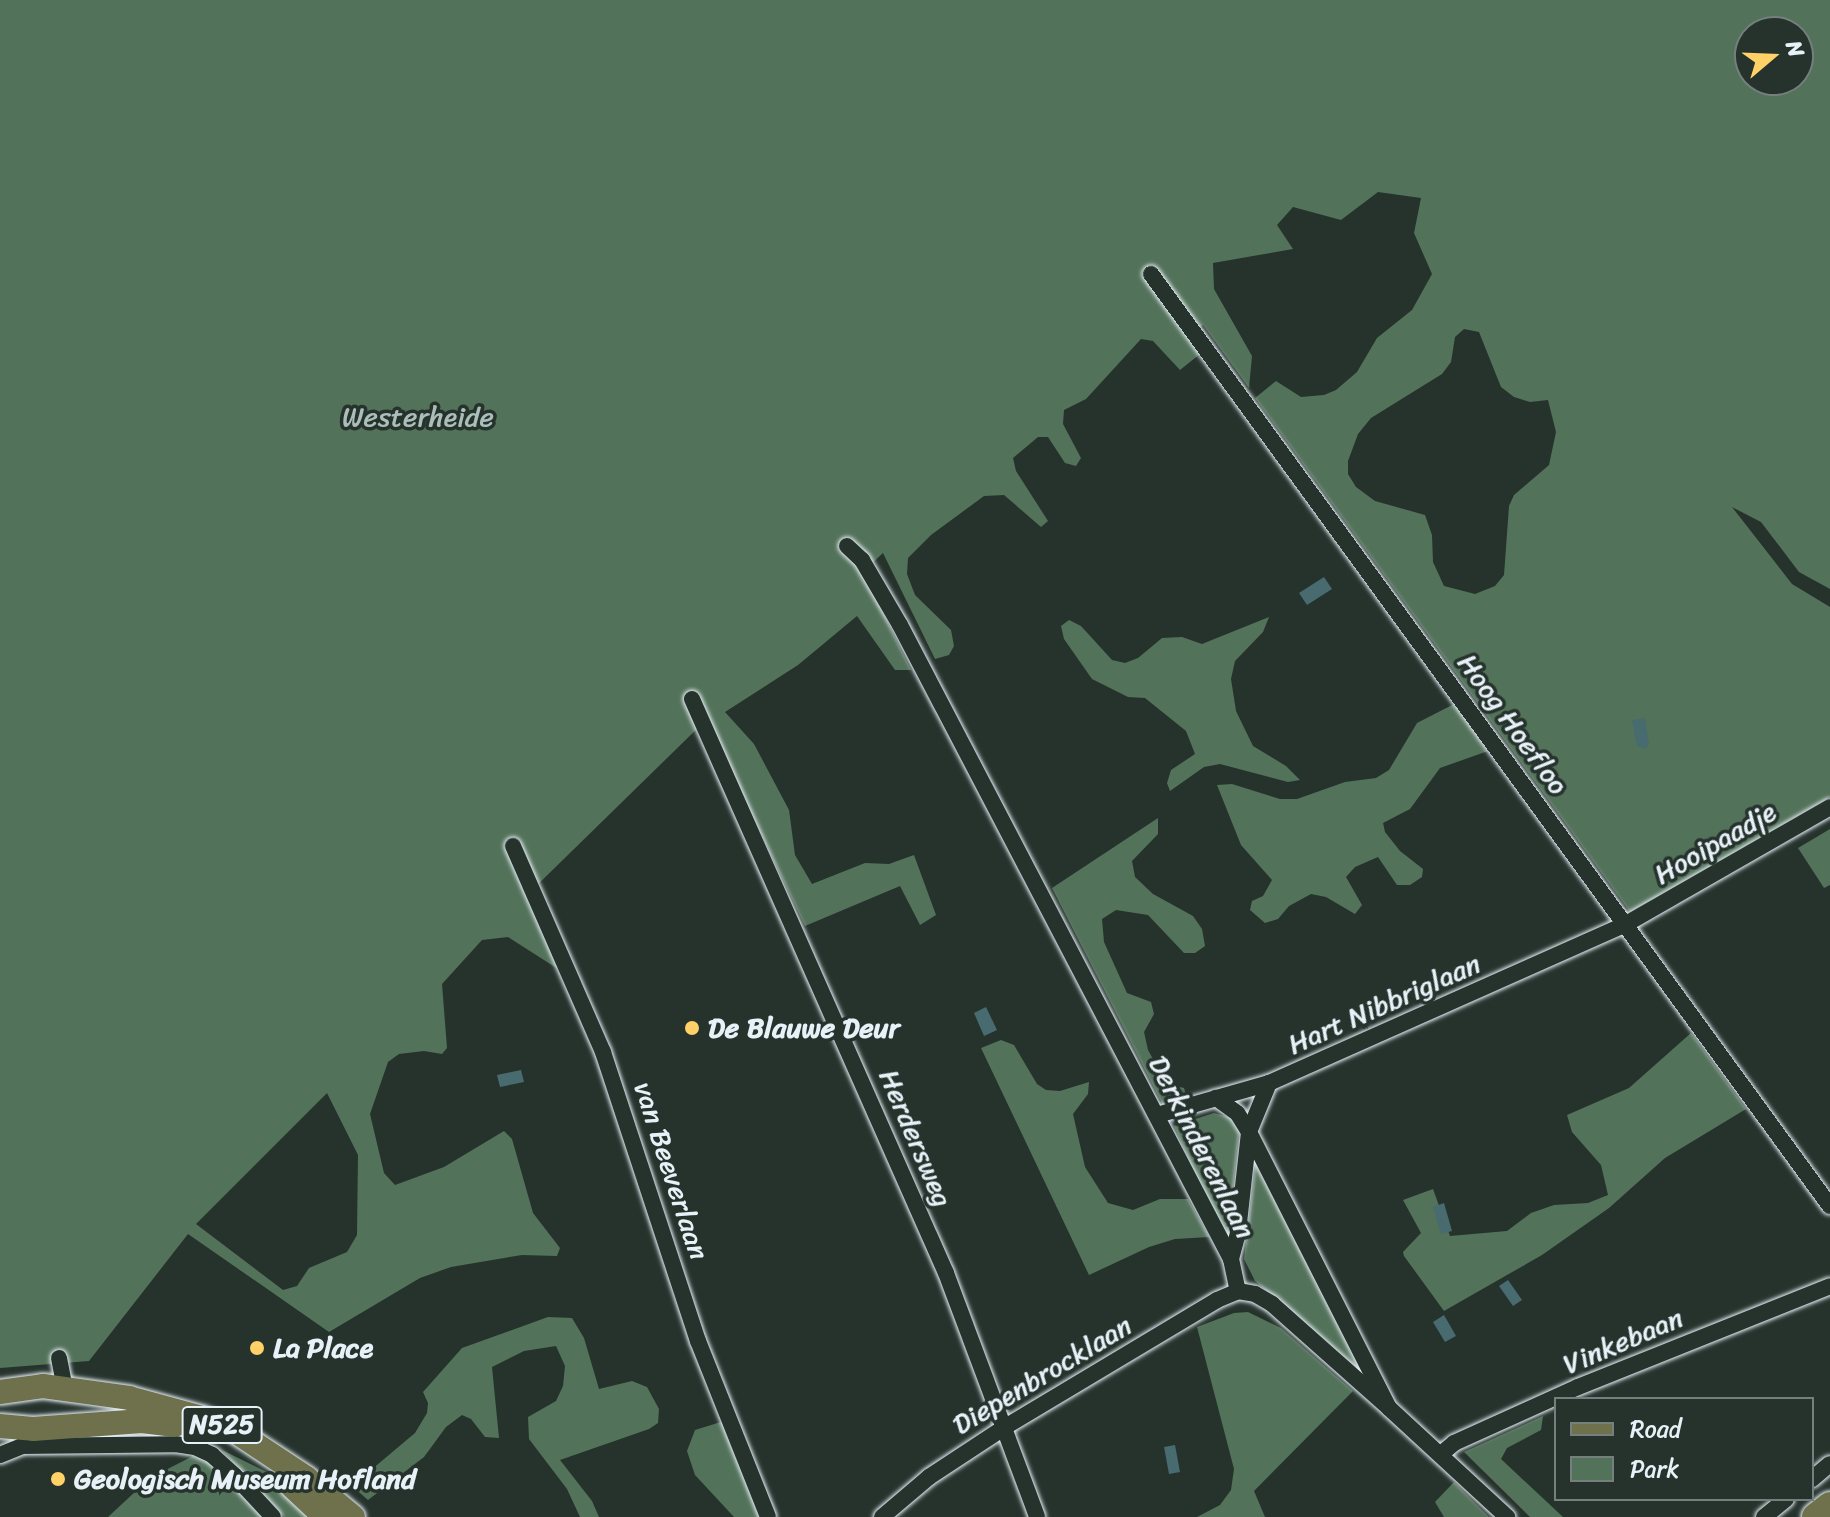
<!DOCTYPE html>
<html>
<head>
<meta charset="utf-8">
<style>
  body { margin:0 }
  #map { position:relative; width:1830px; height:1517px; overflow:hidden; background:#26332d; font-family:Sriracha,sans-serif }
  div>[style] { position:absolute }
  .green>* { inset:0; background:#53725a }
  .water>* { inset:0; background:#486b6f }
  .roads { filter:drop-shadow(0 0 2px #e8f1f8) drop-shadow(0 0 2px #e8f1f8) }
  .street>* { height:16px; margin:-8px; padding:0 8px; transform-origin:8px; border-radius:8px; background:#26332d }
  .primary>* { height:24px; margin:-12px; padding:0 12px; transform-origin:12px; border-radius:12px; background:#6e714b }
  .highway>* { height:28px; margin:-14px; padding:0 14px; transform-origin:14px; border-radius:14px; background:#6e714b }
  .dots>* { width:22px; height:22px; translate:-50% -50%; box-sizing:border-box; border:4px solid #26332d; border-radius:50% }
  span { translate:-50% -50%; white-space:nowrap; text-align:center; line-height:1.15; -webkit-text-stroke:7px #26332d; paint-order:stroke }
  .shield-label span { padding:2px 6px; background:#26332d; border:2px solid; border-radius:6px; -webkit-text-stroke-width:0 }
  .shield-label { font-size:26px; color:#e8f1f8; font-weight:700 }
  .park-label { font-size:28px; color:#acbeb9 }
  .street-label { font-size:28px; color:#e8f1f8 }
  .poi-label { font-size:28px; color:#e8f1f8; font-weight:700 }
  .left { translate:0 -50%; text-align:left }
  .legend { position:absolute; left:1554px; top:1397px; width:260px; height:104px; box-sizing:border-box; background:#26332d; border:2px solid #747f7e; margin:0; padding:10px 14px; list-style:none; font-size:24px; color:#e8f1f8 }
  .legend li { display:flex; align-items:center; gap:16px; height:40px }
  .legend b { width:40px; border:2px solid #747f7e }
  .north { position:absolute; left:1734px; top:16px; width:80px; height:80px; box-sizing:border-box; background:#26332d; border:2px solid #747f7e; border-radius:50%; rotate:71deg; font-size:22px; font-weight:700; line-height:32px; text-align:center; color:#e8f1f8 }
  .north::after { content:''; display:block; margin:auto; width:28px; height:36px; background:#ffd166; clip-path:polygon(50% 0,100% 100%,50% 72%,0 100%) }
</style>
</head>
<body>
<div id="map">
  <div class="green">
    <div style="clip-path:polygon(evenodd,0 0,1830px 0,1830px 589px,1799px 572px,1761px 522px,1732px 507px,1792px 584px,1830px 607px,1830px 797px,1630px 912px,1255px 398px,1276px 381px,1301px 397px,1324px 395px,1336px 390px,1357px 372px,1377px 338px,1412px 310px,1432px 274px,1414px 233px,1421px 198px,1378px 192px,1341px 220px,1293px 207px,1277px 225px,1293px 249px,1213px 263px,1214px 289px,1252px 356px,1249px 388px,1203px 325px,1188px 337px,1200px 354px,1180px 370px,1153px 341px,1141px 339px,1086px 399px,1064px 410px,1063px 424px,1081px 458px,1076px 466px,1065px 463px,1048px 437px,1038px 437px,1013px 458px,1016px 471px,1048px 521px,1041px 527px,1004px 495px,984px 496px,931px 535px,908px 558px,907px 574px,915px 595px,951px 630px,954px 646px,949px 655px,935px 659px,883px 553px,863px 572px,911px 670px,895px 670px,857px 616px,798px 665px,725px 712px,754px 744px,789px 810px,795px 855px,812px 884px,865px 863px,889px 864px,914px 855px,936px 915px,920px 925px,900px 886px,805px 926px,707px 719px,527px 895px,558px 969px,508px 937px,482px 940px,442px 984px,447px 1048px,442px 1054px,424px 1051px,399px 1054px,388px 1062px,370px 1114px,384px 1173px,395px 1185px,444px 1167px,504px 1131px,512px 1139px,533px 1213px,560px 1248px,557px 1256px,522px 1255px,451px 1267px,420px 1278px,329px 1332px,188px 1234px,89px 1361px,0 1368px,0 0,1750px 32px,1798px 32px,1798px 80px,1750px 80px,1750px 32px,0 0,1464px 329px,1479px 332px,1501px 387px,1514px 397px,1530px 402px,1548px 400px,1556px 432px,1549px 465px,1514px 495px,1509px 506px,1504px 575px,1495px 586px,1475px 594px,1444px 586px,1433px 562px,1432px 535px,1425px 515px,1375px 501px,1356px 487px,1348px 474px,1348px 461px,1358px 434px,1371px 418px,1442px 374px,1451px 362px,1455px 337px,1464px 329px,0 0,327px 1093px,358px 1155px,357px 1235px,347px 1252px,309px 1268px,297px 1286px,283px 1290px,196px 1224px,327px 1093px)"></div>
    <div style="clip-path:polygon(1269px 617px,1263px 632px,1235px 661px,1231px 679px,1236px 711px,1253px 746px,1286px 766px,1300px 780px,1288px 782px,1220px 764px,1204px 767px,1170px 791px,1167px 783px,1171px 770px,1195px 754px,1186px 731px,1145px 698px,1128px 697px,1092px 679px,1064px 639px,1061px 626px,1069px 620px,1081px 626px,1112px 660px,1125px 663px,1138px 658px,1162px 638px,1182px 637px,1202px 644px)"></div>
    <div style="clip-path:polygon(1454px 704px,1488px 751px,1440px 768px,1410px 809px,1383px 823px,1385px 832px,1400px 851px,1423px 869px,1422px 877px,1410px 885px,1397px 885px,1378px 857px,1355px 867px,1346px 877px,1362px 905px,1355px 914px,1326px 897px,1311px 894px,1289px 906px,1278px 919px,1265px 923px,1250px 910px,1252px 901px,1263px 896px,1272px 880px,1241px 845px,1217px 785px,1232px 784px,1280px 799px,1297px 799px,1345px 782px,1376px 778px,1389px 770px,1417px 723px)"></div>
    <div style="clip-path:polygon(1158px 818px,1158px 834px,1132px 861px,1135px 877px,1153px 894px,1193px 916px,1202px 929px,1205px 946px,1195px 953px,1184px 953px,1148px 915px,1116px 910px,1102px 919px,1104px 942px,1127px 993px,1151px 1002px,1154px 1014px,1144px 1032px,1148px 1050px,1167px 1084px,1184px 1088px,1187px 1098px,1163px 1105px,1052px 888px)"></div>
    <div style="clip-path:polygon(1830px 829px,1830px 885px,1824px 888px,1798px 848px)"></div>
    <div style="clip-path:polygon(1691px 1033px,1746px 1109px,1665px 1158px,1609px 1208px,1542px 1255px,1444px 1311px,1404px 1256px,1403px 1252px,1421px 1233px,1403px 1200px,1433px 1189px,1450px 1236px,1507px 1231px,1531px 1213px,1554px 1205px,1588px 1203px,1608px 1195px,1601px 1165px,1572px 1132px,1567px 1115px,1629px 1088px)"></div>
    <div style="clip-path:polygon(1001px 1040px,1014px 1045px,1037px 1084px,1046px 1090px,1060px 1091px,1089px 1082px,1088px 1094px,1073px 1114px,1085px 1167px,1108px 1203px,1133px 1210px,1160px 1199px,1188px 1199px,1209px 1237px,1175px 1239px,1149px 1247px,1089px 1275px,981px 1048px)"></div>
    <div style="clip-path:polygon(1214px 1113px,1232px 1118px,1239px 1130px,1227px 1245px,1174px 1126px)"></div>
    <div style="clip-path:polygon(1257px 1154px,1376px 1384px,1255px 1281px,1244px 1259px)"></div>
    <div style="clip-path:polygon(1248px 1312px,1281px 1328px,1353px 1391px,1254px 1491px,1265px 1517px,1197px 1517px,1220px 1505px,1231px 1490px,1234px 1469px,1197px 1327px,1234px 1313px)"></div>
    <div style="clip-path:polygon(548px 1317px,572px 1318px,584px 1338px,599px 1389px,632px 1381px,647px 1387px,659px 1409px,658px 1423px,649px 1429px,560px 1460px,592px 1501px,599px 1517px,580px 1517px,567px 1489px,529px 1439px,528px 1417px,556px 1401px,563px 1386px,565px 1366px,556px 1346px,524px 1351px,492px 1367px,499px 1438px,485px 1437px,471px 1419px,462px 1415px,446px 1427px,424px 1457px,368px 1500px,352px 1486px,415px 1433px,427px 1413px,428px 1403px,423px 1392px,462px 1348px)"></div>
    <div style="clip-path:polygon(1543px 1416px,1541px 1430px,1507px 1448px,1501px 1459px,1563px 1517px,1530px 1517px,1464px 1452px)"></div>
    <div style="clip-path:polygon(724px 1421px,761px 1517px,734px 1517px,695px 1475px,687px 1451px,695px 1430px)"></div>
    <div style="clip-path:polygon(222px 1450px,271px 1474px,320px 1517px,284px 1517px)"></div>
    <div style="clip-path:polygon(193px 1456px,208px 1461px,262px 1517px,108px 1517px,150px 1478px)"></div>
    <div style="clip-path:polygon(1454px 1482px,1489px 1517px,1444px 1517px,1435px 1502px)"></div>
  </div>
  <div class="water">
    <div style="clip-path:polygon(1324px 577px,1332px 589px,1307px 605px,1299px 593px)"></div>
    <div style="clip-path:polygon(1645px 718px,1649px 744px,1645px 749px,1637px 746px,1632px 720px)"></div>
    <div style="clip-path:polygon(986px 1007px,997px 1030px,984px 1036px,974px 1013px)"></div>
    <div style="clip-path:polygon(521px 1070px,524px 1082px,500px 1087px,497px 1075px)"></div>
    <div style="clip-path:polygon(1444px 1203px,1452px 1231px,1441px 1234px,1433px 1207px)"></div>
    <div style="clip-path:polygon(1508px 1280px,1522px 1300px,1513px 1306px,1499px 1286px)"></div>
    <div style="clip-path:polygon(1444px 1315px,1456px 1336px,1445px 1342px,1433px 1322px)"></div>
    <div style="clip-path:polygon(1175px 1445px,1180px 1472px,1169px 1474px,1164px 1447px)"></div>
  </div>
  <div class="roads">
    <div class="street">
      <div style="left:1151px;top:274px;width:1153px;rotate:53.93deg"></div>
      <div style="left:847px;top:546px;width:21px;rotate:43deg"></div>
      <div style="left:862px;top:560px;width:75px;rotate:59.7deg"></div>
      <div style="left:900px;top:625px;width:715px;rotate:62.43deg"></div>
      <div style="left:1231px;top:1259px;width:33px;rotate:78deg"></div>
      <div style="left:1238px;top:1291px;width:17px;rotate:10deg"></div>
      <div style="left:1255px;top:1294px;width:20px;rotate:30deg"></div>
      <div style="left:1272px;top:1304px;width:157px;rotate:41.6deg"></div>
      <div style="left:1389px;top:1408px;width:309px;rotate:-116.9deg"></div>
      <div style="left:1249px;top:1132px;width:22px;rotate:-122deg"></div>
      <div style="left:1237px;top:1113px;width:26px;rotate:-144deg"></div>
      <div style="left:692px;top:699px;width:628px;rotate:66.13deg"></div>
      <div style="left:946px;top:1273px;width:260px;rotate:69.5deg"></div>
      <div style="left:513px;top:846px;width:225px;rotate:66.4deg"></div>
      <div style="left:603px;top:1052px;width:304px;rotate:71.8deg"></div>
      <div style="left:698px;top:1341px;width:189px;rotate:68.3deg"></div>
      <div style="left:1157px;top:1115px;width:116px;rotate:-15.9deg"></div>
      <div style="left:1269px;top:1083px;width:391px;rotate:-24deg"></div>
      <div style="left:1626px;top:924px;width:235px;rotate:-29.8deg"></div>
      <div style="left:1231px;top:1259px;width:28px;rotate:-75deg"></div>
      <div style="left:1238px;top:1232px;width:101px;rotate:-83.7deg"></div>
      <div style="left:1249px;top:1132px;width:53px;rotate:-67.8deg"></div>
      <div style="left:59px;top:1358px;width:32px;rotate:79deg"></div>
      <div style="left:1389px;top:1408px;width:161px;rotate:42.7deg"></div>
      <div style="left:1441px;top:1454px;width:17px;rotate:-40deg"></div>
      <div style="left:1454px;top:1443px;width:136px;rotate:-24.3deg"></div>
      <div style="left:1578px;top:1387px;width:271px;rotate:-21.8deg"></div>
      <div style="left:0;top:1455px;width:24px;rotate:-22deg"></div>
      <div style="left:22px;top:1446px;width:153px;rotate:-0.7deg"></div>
      <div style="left:175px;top:1444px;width:20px;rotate:9deg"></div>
      <div style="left:195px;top:1447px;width:19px;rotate:25deg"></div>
      <div style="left:212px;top:1455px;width:30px;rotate:42deg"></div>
      <div style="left:234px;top:1475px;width:57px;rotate:47.1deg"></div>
      <div style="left:1812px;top:1479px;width:23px;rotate:-40deg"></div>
      <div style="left:882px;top:1517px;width:62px;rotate:-40.4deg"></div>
      <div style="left:929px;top:1477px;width:91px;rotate:-33.3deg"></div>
      <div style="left:1005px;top:1427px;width:247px;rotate:-30.9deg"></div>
      <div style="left:1217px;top:1300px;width:23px;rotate:-23deg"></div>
      <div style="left:1764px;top:1517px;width:28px;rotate:-39deg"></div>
    </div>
    <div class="primary">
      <div style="left:0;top:1392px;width:43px;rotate:-7.9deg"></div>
      <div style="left:43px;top:1386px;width:87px;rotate:7.9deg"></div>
      <div style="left:129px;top:1398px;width:76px;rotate:15.3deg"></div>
      <div style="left:202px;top:1418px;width:32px;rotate:20deg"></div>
      <div style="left:232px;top:1429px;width:89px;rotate:33.5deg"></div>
      <div style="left:306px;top:1478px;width:61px;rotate:39.7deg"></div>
      <div style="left:0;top:1426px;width:33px;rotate:5deg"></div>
      <div style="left:33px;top:1429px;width:109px;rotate:-4.2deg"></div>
      <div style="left:142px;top:1421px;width:33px;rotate:7deg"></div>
      <div style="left:292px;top:1486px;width:45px;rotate:43.2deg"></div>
    </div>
    <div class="highway">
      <div style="left:1816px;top:1517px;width:18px;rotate:-38deg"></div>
    </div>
  </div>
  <div class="dots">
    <div style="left:692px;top:1028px;background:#ffd166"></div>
    <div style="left:257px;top:1348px;background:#ffd166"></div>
    <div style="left:58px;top:1479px;background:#ffd166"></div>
  </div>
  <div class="shield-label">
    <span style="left:222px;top:1425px">N525</span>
  </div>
  <div class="park-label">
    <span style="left:418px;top:417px">Westerheide</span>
  </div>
  <div class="street-label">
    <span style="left:1513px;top:724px;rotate:54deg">Hoog Hoefloo</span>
    <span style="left:1715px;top:843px;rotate:-30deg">Hooipaadje</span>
    <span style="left:1384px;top:1004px;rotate:-24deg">Hart Nibbriglaan</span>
    <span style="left:916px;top:1138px;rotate:67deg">Herdersweg</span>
    <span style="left:1202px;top:1147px;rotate:63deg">Derkinderenlaan</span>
    <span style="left:671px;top:1171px;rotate:72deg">van Beeverlaan</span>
    <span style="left:1623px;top:1341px;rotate:-23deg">Vinkebaan</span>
    <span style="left:1042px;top:1375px;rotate:-31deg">Diepenbrocklaan</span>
  </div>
  <div class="poi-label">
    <span class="left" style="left:708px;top:1028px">De Blauwe Deur</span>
    <span class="left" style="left:273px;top:1348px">La Place</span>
    <span class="left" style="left:74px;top:1479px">Geologisch Museum Hofland</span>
  </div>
  <ul class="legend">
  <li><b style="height:10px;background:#6e714b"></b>Road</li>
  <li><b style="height:22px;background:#53725a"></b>Park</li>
  </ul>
  <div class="north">N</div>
</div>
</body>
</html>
